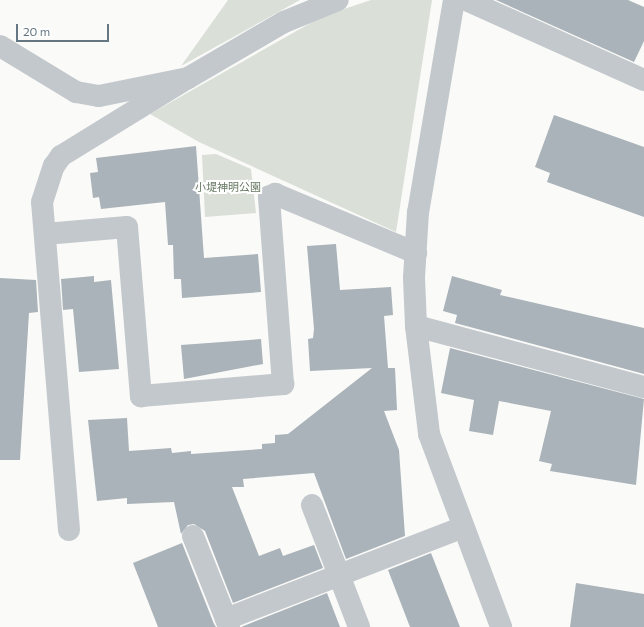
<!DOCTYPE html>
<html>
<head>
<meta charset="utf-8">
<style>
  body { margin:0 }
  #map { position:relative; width:644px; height:627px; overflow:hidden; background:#fafaf8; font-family:Commissioner,"Noto Sans JP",sans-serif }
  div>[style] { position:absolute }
  .green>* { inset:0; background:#dadfd7 }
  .building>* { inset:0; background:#aab3b9 }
  .minor>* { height:22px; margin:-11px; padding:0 11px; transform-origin:11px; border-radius:11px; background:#c3c8cc }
  .tertiary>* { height:22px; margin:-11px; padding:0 11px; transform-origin:11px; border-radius:11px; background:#c3c8cc }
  span { translate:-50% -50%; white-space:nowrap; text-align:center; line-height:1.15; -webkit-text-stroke:4px #fff; paint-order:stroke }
  .park-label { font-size:11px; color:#687a64 }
  .scale { position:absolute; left:16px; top:24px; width:93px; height:18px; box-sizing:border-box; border:2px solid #657683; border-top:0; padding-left:5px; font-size:12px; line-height:14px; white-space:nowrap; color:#657683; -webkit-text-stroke:3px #fff; paint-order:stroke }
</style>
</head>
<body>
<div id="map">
  <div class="green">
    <div style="clip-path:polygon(228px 0,300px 0,181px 66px)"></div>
    <div style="clip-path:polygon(371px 0,432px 0,396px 232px,199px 142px,150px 114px,323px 16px)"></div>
    <div style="clip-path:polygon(216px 154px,251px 169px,256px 213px,205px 217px,202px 155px)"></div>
  </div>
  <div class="building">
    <div style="clip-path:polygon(496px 0,628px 0,644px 7px,644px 41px,634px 62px)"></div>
    <div style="clip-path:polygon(554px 115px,644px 147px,644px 217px,547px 182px,550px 173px,535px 167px)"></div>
    <div style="clip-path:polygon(196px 146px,204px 258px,258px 254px,261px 292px,182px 298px,181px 279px,174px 279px,173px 245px,168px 245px,165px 202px,101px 209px,99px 197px,93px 198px,90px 173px,98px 172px,96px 158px)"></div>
    <div style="clip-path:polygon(336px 244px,340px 290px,391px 287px,393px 315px,384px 316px,388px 368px,395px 368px,397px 410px,384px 411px,399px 450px,405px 536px,346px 559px,314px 473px,243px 479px,244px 487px,232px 487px,259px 556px,280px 548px,283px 556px,314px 545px,323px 568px,233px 603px,205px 531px,194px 524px,188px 525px,181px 534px,174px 502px,127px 504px,127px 498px,97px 501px,88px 420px,127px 418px,129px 451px,171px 448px,172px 453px,191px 451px,191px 454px,262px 449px,262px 444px,275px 443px,275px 435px,288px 434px,372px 368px,310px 371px,308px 339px,313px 338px,314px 329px,307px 246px)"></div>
    <div style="clip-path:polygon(94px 276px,94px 282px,111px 280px,119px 369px,79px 372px,73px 309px,63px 310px,61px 279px)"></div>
    <div style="clip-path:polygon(452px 276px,502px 290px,500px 295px,644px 328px,644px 374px,455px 323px,457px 315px,443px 311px)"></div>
    <div style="clip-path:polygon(0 278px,36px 280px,38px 312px,29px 313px,20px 460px,0 460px)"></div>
    <div style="clip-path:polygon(261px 339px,263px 364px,184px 379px,181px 345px)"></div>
    <div style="clip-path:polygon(450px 348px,644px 399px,636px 485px,550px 471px,552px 464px,539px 461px,551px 411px,499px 401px,493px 435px,469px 431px,474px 400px,441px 393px)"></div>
    <div style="clip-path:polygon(182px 543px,214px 624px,216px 627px,158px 627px,133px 563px)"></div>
    <div style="clip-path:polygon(431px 553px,460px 627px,410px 627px,388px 570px)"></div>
    <div style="clip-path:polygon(576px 583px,644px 594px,644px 627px,570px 627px)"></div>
    <div style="clip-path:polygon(327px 593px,340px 627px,241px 627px)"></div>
  </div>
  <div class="minor">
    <div style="left:466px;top:0;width:195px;rotate:24.2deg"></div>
    <div style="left:0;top:46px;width:89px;rotate:31.2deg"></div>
    <div style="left:76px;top:92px;width:23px;rotate:10deg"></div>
    <div style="left:99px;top:96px;width:91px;rotate:-11.4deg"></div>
    <div style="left:188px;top:78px;width:111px;rotate:-30.3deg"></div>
    <div style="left:284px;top:22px;width:58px;rotate:-22.2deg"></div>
    <div style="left:45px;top:234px;width:82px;rotate:-4.9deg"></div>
    <div style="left:127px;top:227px;width:170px;rotate:85.3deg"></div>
    <div style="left:141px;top:396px;width:143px;rotate:-4.8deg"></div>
    <div style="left:283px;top:384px;width:188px;rotate:-94.3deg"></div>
    <div style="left:269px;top:197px;width:7px;rotate:-27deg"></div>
    <div style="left:275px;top:194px;width:153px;rotate:22.7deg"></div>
    <div style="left:416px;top:326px;width:236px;rotate:15deg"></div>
    <div style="left:312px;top:505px;width:131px;rotate:68.9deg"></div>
    <div style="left:69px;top:530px;width:329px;rotate:-94.7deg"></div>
    <div style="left:42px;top:202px;width:38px;rotate:-72deg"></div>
    <div style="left:54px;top:166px;width:12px;rotate:-55deg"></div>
    <div style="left:61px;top:156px;width:149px;rotate:-31.6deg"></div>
    <div style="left:193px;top:536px;width:89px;rotate:68.3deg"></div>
    <div style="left:229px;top:627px;width:9px;rotate:-111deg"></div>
    <div style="left:226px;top:619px;width:254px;rotate:-21.2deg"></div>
  </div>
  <div class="tertiary">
    <div style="left:454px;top:0;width:215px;rotate:99.6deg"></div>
    <div style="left:418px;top:212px;width:66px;rotate:93.5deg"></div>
    <div style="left:414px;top:278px;width:48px;rotate:87.6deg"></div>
    <div style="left:416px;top:326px;width:109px;rotate:83.1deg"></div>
    <div style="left:429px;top:434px;width:206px;rotate:69.5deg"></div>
  </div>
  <div class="park-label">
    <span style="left:228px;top:187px">小堤神明公園</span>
  </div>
  <div class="scale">20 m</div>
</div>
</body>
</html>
